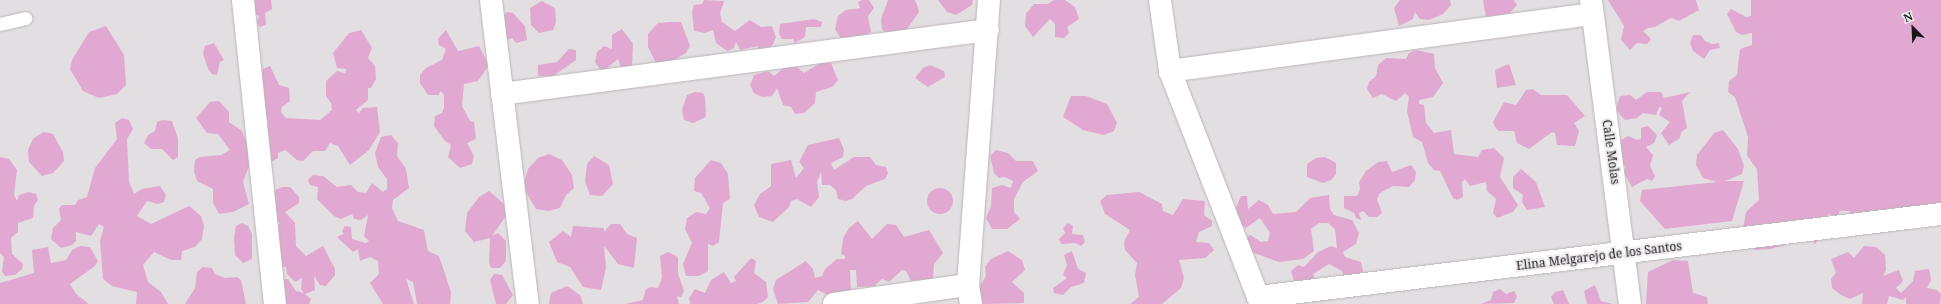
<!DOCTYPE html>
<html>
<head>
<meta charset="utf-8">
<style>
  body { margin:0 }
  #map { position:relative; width:1941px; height:304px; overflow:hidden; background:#e3dee1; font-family:"Noto Serif",serif }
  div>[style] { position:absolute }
  .green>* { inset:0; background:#e1a9d1 }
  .round { border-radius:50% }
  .roads { filter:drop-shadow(0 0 1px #b9b5b8) drop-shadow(0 0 1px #b9b5b8) }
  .lane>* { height:13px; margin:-6.5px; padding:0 6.5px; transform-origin:6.5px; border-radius:6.5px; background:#fff }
  .street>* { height:22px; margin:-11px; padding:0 11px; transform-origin:11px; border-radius:11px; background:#fff }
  span { translate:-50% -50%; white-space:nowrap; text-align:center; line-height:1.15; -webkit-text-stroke:4px #f0ebef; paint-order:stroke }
  .street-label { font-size:12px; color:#191718 }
  .north { position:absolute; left:1893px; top:8px; width:40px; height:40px; -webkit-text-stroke:3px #f0ebef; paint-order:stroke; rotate:336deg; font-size:11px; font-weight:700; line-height:16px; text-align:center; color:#191718 }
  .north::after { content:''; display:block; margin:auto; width:14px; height:18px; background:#191718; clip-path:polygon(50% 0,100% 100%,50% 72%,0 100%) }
</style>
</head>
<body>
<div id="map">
  <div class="green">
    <div style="clip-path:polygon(246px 0,271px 0,272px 9px,265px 13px,266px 25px,260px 27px,257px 23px,259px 16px,250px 12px)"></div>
    <div style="clip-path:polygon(704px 0,724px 1px,720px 13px,722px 22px,735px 31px,750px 20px,761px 27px,772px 26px,776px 37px,773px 44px,767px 51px,758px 51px,758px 46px,740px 50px,736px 42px,734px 48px,727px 51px,716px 43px,713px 30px,705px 33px,694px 31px,692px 11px,694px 5px,702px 4px)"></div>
    <div style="clip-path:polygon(862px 0,869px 0,874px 8px,868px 16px,871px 32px,845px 45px,835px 29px,838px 16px,846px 10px,860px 8px,858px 2px)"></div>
    <div style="clip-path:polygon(888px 0,915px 0,917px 5px,919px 12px,903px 35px,887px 34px,882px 29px,881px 19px)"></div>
    <div style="clip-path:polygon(938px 0,973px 0,972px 5px,956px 15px,947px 12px)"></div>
    <div style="clip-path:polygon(1054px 0,1065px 0,1075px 7px,1079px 19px,1067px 27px,1069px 33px,1064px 38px,1055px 37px,1055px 24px,1050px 19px,1033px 37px,1025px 26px,1026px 14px,1034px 4px,1048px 4px)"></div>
    <div style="clip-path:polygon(1400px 0,1450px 0,1451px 5px,1443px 14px,1429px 20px,1420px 19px,1415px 12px,1413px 19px,1399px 26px,1394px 8px)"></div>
    <div style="clip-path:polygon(1483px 0,1514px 0,1517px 5px,1510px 13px,1486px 18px)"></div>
    <div style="clip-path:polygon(1608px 0,1696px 0,1699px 10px,1679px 21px,1671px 18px,1655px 27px,1648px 28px,1643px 31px,1651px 39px,1647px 44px,1637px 43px,1630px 50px,1621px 40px,1624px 26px)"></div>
    <div style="clip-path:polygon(1751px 0,1941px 0,1941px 217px,1864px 230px,1849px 211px,1840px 211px,1838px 216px,1829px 214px,1822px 221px,1820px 237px,1815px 244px,1811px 237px,1771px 249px,1755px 250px,1748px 245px,1743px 229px,1746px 212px,1759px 200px,1757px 169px,1747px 156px,1748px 137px,1735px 97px,1728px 92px,1729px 81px,1737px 75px,1740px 49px,1752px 45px,1752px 33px,1742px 35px,1736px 32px,1727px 14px,1731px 9px,1746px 17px,1751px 16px)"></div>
    <div style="clip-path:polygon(542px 1px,555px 8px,556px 22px,553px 30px,539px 33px,531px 25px,530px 8px)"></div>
    <div style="clip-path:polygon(507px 12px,513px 13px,525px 26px,527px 40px,516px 43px,512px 38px,503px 41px,497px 23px)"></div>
    <div style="clip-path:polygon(814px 19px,822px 22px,821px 27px,806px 27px,805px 37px,795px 43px,793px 39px,782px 39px,779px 34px,780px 24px)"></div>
    <div style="clip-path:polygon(670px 22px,681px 22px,690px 46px,686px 53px,659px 69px,648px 47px,648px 34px,658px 23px)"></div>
    <div style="clip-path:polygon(106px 26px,124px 55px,126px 85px,117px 94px,99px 98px,83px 91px,70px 69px,72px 60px,89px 32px)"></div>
    <div style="clip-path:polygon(622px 29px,633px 44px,632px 66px,626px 69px,621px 68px,618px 59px,602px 72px,595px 62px,597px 52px,604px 46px,612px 49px,612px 35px)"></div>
    <div style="clip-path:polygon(361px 30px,372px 48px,368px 58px,375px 66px,376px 79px,371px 88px,368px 88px,368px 100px,356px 110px,359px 113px,363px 108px,377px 107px,380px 132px,369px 150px,350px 165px,338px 146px,330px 143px,325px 151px,313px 151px,303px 161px,297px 160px,285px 150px,278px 153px,278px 158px,271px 162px,261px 151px,268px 120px,258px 108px,256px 72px,270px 66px,279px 85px,289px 88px,290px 101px,282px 107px,281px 112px,286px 118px,320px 120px,332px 110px,331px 103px,326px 96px,326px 81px,337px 71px,345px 73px,346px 69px,337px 68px,333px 53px,349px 33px)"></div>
    <div style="clip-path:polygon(446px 30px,458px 51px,479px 46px,489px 65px,478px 81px,464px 84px,462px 106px,470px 121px,474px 122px,476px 139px,467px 143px,474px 156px,472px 164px,460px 168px,448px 157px,451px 145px,445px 141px,434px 126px,435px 116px,442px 113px,444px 107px,444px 94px,440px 91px,439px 95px,428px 95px,420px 83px,420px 75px,426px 68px,442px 60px,446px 49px,439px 45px,438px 39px)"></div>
    <div style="clip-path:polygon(1693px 35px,1701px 35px,1705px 41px,1712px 44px,1719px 43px,1720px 48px,1710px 50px,1704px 59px,1693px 51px,1690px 43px)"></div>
    <div style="clip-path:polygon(214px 43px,224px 60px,220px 62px,217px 75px,212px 74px,208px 69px,203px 53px,205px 46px)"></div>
    <div style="clip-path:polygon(569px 49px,576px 50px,576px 60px,553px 76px,538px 76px,538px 65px,557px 62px)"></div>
    <div style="clip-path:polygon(1416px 50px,1434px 54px,1435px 68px,1443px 83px,1433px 97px,1419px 100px,1419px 104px,1424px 105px,1426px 123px,1434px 133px,1451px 130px,1454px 154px,1478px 157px,1482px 150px,1494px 148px,1504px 158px,1500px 177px,1518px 205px,1513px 212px,1497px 218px,1493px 213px,1496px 199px,1487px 191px,1486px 182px,1470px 186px,1465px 179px,1462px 182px,1463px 197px,1457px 200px,1453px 198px,1440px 171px,1434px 170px,1428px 163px,1422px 142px,1413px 137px,1407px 111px,1409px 97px,1405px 93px,1396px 101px,1382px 94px,1373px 98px,1367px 89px,1369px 82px,1376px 76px,1378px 65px,1386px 58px,1406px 59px,1409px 53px)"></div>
    <div style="clip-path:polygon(820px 63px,831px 63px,838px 80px,832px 87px,816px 92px,815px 103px,804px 113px,795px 114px,791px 107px,783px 105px,777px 88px,772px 96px,762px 97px,754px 93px,750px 85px,754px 75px,768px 71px,774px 76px,784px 68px,797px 67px,804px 73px)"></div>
    <div style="clip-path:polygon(1509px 64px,1516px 85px,1497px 88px,1495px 70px)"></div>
    <div style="clip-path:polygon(930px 65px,944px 71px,945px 77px,928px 87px,915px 78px,923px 68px)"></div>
    <div style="clip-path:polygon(1533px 89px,1541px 95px,1567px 95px,1585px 116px,1574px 123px,1579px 131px,1575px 146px,1557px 145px,1555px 133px,1552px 132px,1529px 149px,1517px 143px,1514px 131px,1499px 131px,1495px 127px,1493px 122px,1504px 102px,1516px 105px,1526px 90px)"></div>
    <div style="clip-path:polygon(695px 92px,703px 93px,705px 97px,706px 117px,693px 123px,684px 120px,682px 110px,687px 95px)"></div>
    <div style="clip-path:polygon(1647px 92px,1661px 92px,1664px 98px,1690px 92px,1682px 101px,1687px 128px,1681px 132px,1680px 138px,1669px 145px,1661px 133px,1670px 122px,1659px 115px,1662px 108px,1659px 107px,1656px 115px,1643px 113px,1637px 118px,1625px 120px,1616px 110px,1620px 96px,1630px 95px,1636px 100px)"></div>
    <div style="clip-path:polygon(1071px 96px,1086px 96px,1107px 104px,1117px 123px,1114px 131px,1104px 135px,1083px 130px,1063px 117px)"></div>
    <div style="clip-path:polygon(219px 101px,229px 112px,229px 122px,242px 131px,250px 152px,249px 166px,243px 182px,249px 204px,233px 212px,219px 214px,213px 203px,213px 189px,197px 181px,194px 171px,195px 160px,200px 157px,221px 155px,230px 150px,218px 134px,207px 133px,196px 118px,210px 102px)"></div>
    <div style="clip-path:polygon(122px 118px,129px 120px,133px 129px,127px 139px,129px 181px,134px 194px,142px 189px,160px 186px,166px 195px,164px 202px,158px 204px,147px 201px,137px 216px,151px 224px,189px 206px,201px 216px,204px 226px,202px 239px,195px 247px,182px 251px,181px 260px,171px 260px,154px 252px,143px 265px,148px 282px,161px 292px,168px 304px,136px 304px,137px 292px,112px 286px,103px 279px,100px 241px,104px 227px,99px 224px,91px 236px,76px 232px,76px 241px,72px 245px,61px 248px,51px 239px,53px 228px,61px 220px,59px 209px,62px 205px,75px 205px,78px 200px,87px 197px,95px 168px,117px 139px,115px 123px)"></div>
    <div style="clip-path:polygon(162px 120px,172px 121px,178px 139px,178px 157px,173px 160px,162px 149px,151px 149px,144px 143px,148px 135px,155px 131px,157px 122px)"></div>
    <div style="clip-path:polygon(1648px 126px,1657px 135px,1654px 143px,1646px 147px,1653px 155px,1650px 166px,1655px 176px,1652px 181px,1647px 179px,1632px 187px,1624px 173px,1626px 167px,1620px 161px,1618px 142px,1628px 136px,1637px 140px,1641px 139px,1641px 128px)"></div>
    <div style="clip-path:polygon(1723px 130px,1738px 149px,1744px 166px,1742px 174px,1725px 181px,1744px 181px,1732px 221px,1665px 229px,1640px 201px,1642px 190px,1717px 182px,1703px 178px,1696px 165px,1697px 155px,1714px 133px)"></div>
    <div style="clip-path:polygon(43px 132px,53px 134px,63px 152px,64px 161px,53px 173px,42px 176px,29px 162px,28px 150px,33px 139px)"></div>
    <div style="clip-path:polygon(391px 135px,398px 143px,397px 156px,406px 169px,409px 188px,393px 200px,392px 208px,398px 221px,424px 230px,428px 251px,439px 256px,451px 292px,450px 304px,417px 304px,413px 282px,406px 279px,414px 304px,383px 304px,370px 283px,379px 274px,378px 261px,370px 257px,360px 261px,358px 249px,353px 252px,337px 237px,344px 234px,342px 231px,345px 226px,351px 227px,352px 239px,366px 243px,369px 241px,364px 236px,368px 215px,361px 220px,354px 219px,352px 214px,341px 219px,334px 216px,317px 199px,318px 187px,310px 185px,308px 180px,313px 175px,323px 176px,337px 187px,351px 185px,358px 192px,366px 193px,372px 183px,383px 192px,387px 189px,387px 179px,378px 167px,375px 153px,381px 137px)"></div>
    <div style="clip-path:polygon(839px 138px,844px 150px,843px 157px,831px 163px,834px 170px,854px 157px,870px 157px,876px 165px,886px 167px,888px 173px,885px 179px,866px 186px,852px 199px,846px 201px,838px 199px,836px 190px,830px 185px,822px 185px,821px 172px,817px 182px,819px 197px,811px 207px,797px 199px,791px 201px,789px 207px,773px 222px,759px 217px,754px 205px,760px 194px,771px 186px,771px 164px,791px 160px,796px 178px,804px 168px,799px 162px,808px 145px)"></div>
    <div style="clip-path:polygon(996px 150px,1008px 153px,1016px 161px,1033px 161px,1038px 171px,1023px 182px,1014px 199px,1014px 212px,1020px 219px,1007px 229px,992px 229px,986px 218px,991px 206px,992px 188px,1002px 185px,1011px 188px,1013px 181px,1005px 177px,999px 178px,994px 173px,990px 156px)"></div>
    <div style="clip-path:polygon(549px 154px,562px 160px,572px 175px,574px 188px,566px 195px,560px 208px,549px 211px,536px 209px,523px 187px,528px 169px,538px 158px)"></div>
    <div style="clip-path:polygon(594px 156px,609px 165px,613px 184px,602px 196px,590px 195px,585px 181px,587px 164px)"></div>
    <div style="clip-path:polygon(0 157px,9px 159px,17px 170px,14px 195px,17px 201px,19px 195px,28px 192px,36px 194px,38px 200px,34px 206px,33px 218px,18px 223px,18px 232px,11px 238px,12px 254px,23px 264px,22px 269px,15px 275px,5px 276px,2px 271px,4px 257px,0 253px)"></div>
    <div style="clip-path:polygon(1325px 157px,1336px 163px,1336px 174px,1331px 180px,1323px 183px,1307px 177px,1307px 164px,1316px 158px)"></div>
    <div style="clip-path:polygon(711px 160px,721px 163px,728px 174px,730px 199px,723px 203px,719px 242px,713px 246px,708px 244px,708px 271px,699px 276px,686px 276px,683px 264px,692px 243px,685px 229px,687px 218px,696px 212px,706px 214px,710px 208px,701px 193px,694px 191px,695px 178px)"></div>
    <div style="clip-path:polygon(1387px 161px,1392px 172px,1411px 165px,1416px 172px,1415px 180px,1409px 187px,1393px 186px,1380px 193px,1377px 199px,1382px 213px,1377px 217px,1369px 217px,1363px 211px,1359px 213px,1361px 220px,1356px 218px,1354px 213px,1344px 208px,1344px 196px,1357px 196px,1360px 189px,1359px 182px,1366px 171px,1378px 162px)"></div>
    <div style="clip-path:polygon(1521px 169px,1536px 182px,1545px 207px,1527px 210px,1522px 202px,1523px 195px,1513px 188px,1513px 177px)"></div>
    <div style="clip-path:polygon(282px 187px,290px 187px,299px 197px,299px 203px,285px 212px,295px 223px,296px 246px,306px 256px,323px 246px,335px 269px,335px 275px,326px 286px,320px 285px,314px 276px,315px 290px,305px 294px,311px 299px,309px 304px,278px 304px,279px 280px,288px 279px,296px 291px,304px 293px,301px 289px,302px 278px,295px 282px,287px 274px,286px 267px,279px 266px,277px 227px,280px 223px,274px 220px,272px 192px)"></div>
    <div class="round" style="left:927px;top:188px;width:26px;height:26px"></div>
    <div style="clip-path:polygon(489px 191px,504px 204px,506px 216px,492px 236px,498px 233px,506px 241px,506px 261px,500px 268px,491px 268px,489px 262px,490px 238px,474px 242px,465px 231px,467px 213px,479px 197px)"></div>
    <div style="clip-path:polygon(1139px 192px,1162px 204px,1163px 211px,1173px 215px,1183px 199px,1205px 201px,1204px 215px,1212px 221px,1212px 226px,1199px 232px,1196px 242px,1209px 243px,1214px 250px,1205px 258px,1179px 260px,1184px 278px,1181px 288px,1162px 304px,1130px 304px,1139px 297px,1135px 275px,1137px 263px,1125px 250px,1124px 242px,1130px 230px,1105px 214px,1100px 201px,1107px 195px)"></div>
    <div style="clip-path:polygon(1329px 195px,1330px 209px,1334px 215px,1352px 220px,1359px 233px,1356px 244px,1343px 252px,1345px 257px,1361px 262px,1363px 271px,1359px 276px,1344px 277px,1342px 271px,1329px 264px,1313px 274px,1317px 283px,1296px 289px,1291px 271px,1298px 265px,1304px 267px,1318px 252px,1331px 246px,1337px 248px,1335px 229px,1328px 223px,1319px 223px,1311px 229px,1314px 251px,1303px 259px,1279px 262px,1243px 249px,1242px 241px,1250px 235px,1261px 242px,1268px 241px,1270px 233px,1260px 218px,1246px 228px,1239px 223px,1234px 212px,1241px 196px,1247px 196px,1248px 209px,1259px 200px,1268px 205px,1273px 214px,1296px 212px,1310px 198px)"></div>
    <div style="clip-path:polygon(858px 221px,872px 239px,887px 224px,896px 225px,904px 237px,929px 230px,943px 253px,934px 264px,933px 279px,911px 281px,906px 271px,902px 270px,889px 282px,882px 279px,874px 286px,857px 287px,856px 270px,850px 270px,851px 291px,831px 297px,818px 290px,808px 302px,778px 304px,773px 289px,776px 280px,806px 261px,813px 269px,815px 278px,822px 276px,825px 269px,837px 259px,845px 259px,845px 256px,841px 254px,843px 238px,849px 228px)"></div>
    <div style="clip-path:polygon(242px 223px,248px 226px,252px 234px,252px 259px,243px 263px,235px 255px,234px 237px,236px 226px)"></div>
    <div style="clip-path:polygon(1068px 223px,1073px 226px,1072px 234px,1083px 235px,1085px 242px,1081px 246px,1075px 243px,1061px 244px,1059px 239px,1065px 233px,1063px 228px)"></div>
    <div style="clip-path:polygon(611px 224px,620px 224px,627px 234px,637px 238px,634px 268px,618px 264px,604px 246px,606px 268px,601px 290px,583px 287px,570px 267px,557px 262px,549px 242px,563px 231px,571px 237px,573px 226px,604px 228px,604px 232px)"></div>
    <div style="clip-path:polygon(80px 246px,90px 247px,98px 261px,95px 266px,70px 284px,76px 294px,89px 304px,0 304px,0 283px,34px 273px,32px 250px,48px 247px,51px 263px,66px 260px,72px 250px)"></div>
    <div style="clip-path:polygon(1864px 246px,1876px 247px,1885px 255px,1886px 270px,1883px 276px,1899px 270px,1903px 281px,1896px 288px,1901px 293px,1913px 281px,1915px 271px,1929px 269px,1931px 280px,1927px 288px,1937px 290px,1941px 294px,1940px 304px,1906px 304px,1906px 297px,1903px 300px,1889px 296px,1887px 304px,1862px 304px,1863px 293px,1850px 299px,1841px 295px,1832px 288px,1831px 279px,1836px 273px,1831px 259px,1848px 252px,1854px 258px)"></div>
    <div style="clip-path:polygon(1008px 251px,1022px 260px,1025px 270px,1012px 282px,1024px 293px,1024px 303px,979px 304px,978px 289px,986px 276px,985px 267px,991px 259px)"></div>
    <div style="clip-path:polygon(1072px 251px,1078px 269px,1086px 273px,1084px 283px,1071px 287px,1063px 295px,1054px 293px,1053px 288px,1067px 278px,1063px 275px,1067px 265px,1064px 255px)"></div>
    <div style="clip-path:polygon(668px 252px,678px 257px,678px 274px,684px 291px,681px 297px,677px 296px,679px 304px,625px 304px,643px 300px,646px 289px,651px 287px,658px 288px,662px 278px,660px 256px)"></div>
    <div style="clip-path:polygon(751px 258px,756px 261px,754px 273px,766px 282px,768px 297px,764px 301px,758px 304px,690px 304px,689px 298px,695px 289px,705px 293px,711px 280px,724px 272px,731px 283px,736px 281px,734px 277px)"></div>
    <div style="clip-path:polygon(1673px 260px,1688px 261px,1693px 293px,1707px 297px,1708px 304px,1646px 304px,1648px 272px)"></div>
    <div style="clip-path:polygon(203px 267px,212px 268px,215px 274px,225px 278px,237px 277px,241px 280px,246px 304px,185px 304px,195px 288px,197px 272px)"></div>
    <div style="clip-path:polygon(494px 274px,502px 275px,513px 295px,506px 304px,496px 304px,490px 280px)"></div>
    <div style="clip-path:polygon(1595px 285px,1601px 301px,1613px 304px,1587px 304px,1584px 291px)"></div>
    <div style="clip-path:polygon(567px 286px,580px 295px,583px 304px,549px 304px,551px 293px)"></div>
    <div style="clip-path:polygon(1500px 289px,1506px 294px,1514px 291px,1517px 296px,1514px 303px,1481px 304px,1491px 300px,1493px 292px)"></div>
    <div style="clip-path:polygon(1563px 290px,1569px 304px,1554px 304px,1551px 297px,1555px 292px)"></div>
  </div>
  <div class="roads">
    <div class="lane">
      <div style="left:0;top:24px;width:26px;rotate:-13deg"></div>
    </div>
    <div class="street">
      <div style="left:243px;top:0;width:306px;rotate:84deg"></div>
      <div style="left:491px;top:0;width:306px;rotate:83.1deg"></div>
      <div style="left:1160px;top:0;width:72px;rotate:82deg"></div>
      <div style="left:1170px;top:71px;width:243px;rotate:68.7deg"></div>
      <div style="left:1258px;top:297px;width:688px;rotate:-6.93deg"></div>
      <div style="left:1591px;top:0;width:306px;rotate:82.7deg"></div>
      <div style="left:1170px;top:71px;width:425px;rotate:-7.7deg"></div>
      <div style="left:502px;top:94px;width:490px;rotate:-7.5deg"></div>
      <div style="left:834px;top:304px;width:135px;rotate:-8.1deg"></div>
      <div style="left:971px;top:304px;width:19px;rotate:-99deg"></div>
      <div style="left:968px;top:285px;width:286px;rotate:-85.8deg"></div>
    </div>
  </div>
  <div class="street-label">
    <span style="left:1611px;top:152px;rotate:82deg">Calle Molas</span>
    <span style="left:1599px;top:256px;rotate:-7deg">Elina Melgarejo de los Santos</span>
  </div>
  <div class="north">N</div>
</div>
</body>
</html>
